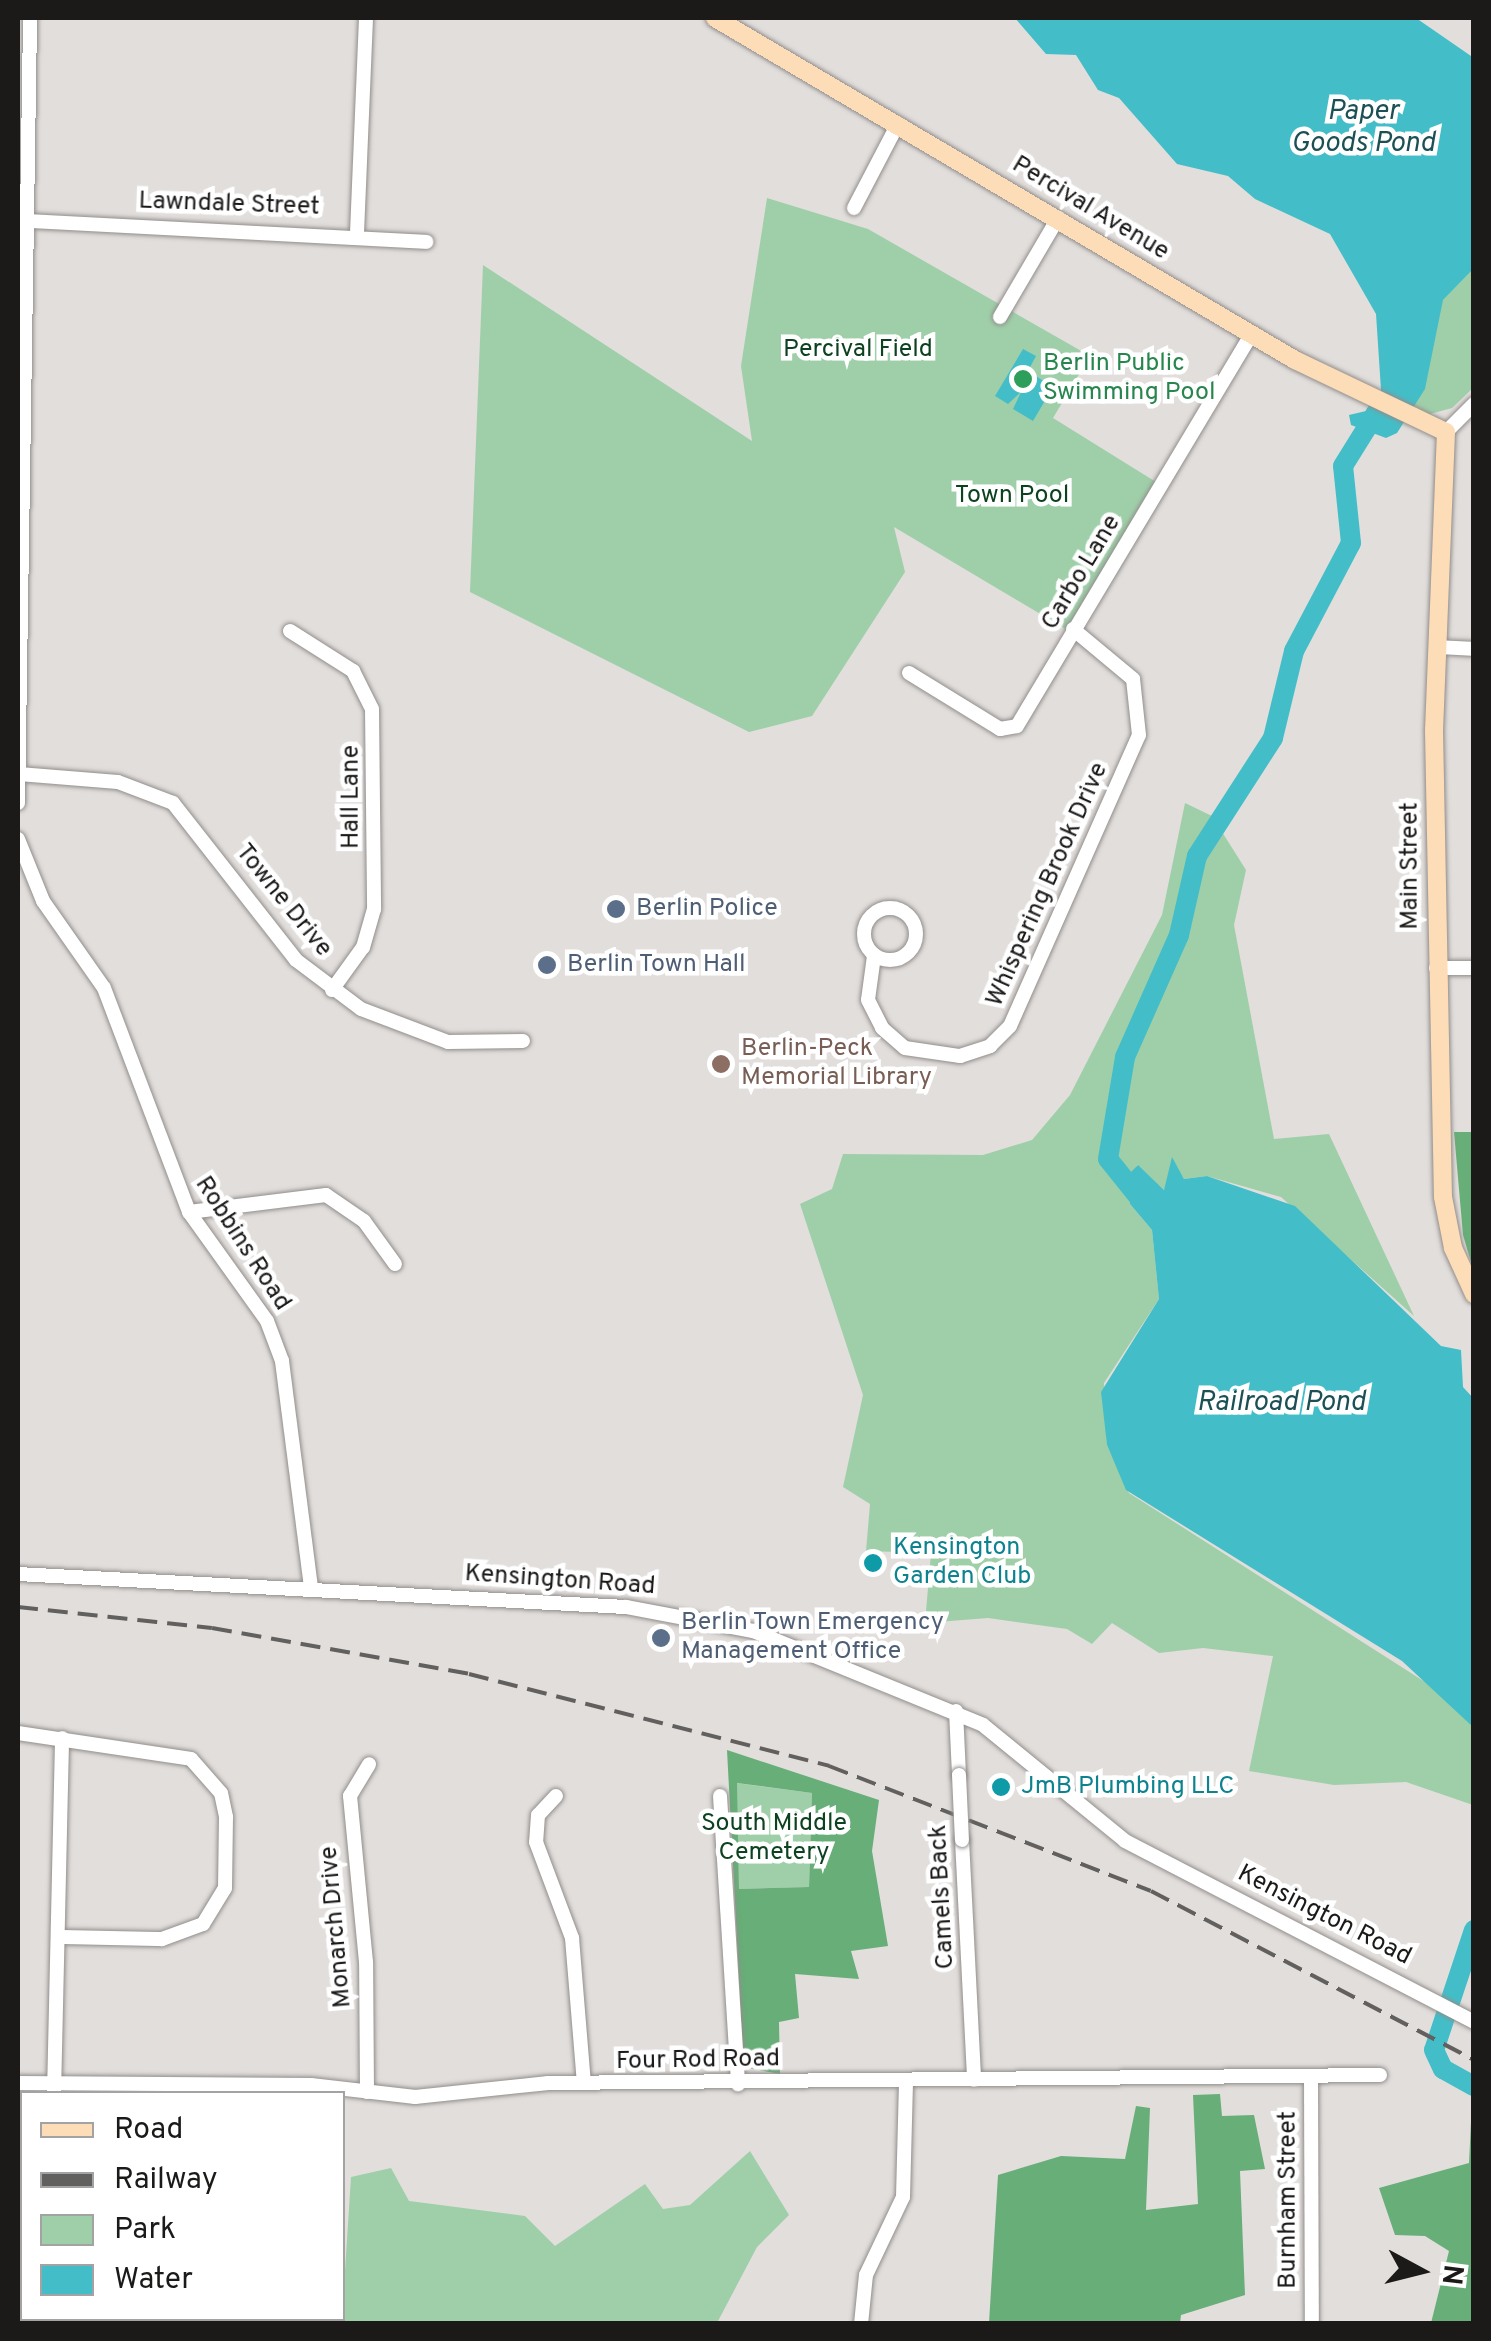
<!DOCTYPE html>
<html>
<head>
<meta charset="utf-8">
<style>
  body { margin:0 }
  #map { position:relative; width:1491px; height:2341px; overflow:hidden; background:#e1dedc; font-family:Overpass,sans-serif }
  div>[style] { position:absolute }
  .green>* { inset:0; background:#9fcfa9 }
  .forest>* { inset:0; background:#67ae78 }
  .water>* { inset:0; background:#43bec8 }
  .river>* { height:20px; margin:-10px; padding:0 10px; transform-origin:10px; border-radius:10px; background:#43bec8 }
  .roads { filter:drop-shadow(0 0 2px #918d8b) drop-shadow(0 0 2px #918d8b) }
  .minor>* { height:14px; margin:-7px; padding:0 7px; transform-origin:7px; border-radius:7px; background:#fff }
  .minor>.ring { margin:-7px; padding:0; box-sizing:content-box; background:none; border:14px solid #fff; border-radius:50% }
  .major>* { height:18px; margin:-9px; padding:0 9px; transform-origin:9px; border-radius:9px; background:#fdddb7 }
  .rail>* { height:4px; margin-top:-2px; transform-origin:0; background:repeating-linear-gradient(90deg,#62605f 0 20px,transparent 0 30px) }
  .bridges { filter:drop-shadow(0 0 2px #918d8b) drop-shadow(0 0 2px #918d8b) }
  .minor-bridge>* { height:14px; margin:-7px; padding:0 7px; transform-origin:7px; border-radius:7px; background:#fff }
  .dots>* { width:28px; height:28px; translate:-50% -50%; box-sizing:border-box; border:5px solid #fff; border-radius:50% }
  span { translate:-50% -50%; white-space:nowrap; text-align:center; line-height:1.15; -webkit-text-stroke:9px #fff; paint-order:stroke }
  .street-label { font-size:25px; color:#1b1a19 }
  .park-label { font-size:25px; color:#0c421f }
  .leisure-label { font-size:25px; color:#27864d }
  .left { translate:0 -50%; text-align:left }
  .service-label { font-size:25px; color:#4e5e75 }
  .education-label { font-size:25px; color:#785e54 }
  .culture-label { font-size:25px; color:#0d838f }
  .water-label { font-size:28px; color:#1c5055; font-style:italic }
  .frame { position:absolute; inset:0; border:20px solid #1b1a19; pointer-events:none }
  .legend { position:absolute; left:20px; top:2091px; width:325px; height:230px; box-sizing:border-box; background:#fff; border:2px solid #a4a3a3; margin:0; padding:12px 18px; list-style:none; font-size:30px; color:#1b1a19 }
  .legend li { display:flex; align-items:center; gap:20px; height:50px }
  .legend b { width:50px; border:2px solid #a4a3a3 }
  .north { position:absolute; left:1371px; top:2221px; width:100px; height:100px; -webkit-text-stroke:8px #fff; paint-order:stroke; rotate:97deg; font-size:28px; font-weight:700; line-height:40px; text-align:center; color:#1b1a19 }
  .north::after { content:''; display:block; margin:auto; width:35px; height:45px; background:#1b1a19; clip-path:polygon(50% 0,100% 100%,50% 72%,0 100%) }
</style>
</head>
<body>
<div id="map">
  <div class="green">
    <div style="clip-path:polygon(767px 198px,868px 229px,1090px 356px,1053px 418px,1156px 482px,1069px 631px,894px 527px,905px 572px,812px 716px,749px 732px,470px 592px,483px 265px,752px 441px,741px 366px)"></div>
    <div style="clip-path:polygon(1473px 268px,1473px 388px,1452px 408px,1430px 414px,1414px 406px,1435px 308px)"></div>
    <div style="clip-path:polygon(1185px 803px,1212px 816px,1246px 870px,1234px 925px,1274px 1139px,1329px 1134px,1414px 1316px,1281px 1197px,1207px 1176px,1184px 1179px,1177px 1167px,1164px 1190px,1137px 1165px,1130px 1204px,1152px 1230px,1159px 1299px,1104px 1383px,1107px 1445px,1129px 1493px,1447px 1696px,1473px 1727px,1473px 1805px,1406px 1782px,1334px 1785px,1249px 1771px,1273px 1656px,1203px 1648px,1159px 1653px,1112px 1623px,1092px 1644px,1067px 1629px,988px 1618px,925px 1623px,931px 1553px,866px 1551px,870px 1504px,843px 1487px,863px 1395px,800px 1204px,832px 1189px,843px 1154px,983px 1155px,1032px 1140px,1070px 1095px,1162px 915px)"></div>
    <div style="clip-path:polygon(736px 1783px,812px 1793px,809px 1887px,739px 1889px)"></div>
    <div style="clip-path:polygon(750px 2151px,789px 2215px,757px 2247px,717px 2323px,334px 2323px,342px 2318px,351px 2177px,391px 2168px,409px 2201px,525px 2216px,555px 2246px,645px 2184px,663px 2209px,690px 2205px)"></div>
  </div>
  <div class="forest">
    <div style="clip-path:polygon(1454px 1132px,1473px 1132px,1473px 1269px,1463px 1235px)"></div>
    <div style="clip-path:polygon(evenodd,727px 1750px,879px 1800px,872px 1851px,888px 1946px,851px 1951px,859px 1979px,795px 1974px,799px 2018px,779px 2022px,780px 2074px,747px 2068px,743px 2055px,727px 1750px,737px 1783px,812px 1793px,809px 1887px,739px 1889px,737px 1783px)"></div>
    <div style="clip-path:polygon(1473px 2081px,1473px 2323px,1431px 2323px,1449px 2251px,1425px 2236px,1395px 2235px,1379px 2188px,1469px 2163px)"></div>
    <div style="clip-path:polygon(1220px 2094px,1222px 2116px,1254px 2115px,1265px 2169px,1240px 2171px,1245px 2295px,1181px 2315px,1180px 2323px,989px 2323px,998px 2175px,1061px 2156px,1125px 2159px,1136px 2106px,1150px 2108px,1146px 2210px,1198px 2204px,1193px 2095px)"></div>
  </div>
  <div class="water">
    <div style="clip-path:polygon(1015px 18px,1416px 18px,1471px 56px,1473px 269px,1443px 300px,1425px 389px,1397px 433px,1386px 438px,1351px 425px,1349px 415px,1366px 411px,1381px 390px,1376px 314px,1330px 234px,1255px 199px,1228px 176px,1177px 164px,1119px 98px,1098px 90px,1076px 55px,1046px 54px)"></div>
    <div style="clip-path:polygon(1023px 349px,1036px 356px,1028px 371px,1053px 387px,1033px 421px,1013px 409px,1021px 392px,1008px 404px,995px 396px)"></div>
    <div style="clip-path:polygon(1172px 1157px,1184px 1179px,1207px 1176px,1295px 1206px,1441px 1346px,1461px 1350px,1463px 1387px,1474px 1399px,1473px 1727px,1402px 1661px,1126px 1490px,1107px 1445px,1101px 1392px,1159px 1299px,1152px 1230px,1130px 1204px,1131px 1172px,1138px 1165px,1164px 1190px)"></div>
  </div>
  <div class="river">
    <div style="left:1149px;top:1210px;width:65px;rotate:-128.8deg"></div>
    <div style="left:1108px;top:1159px;width:103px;rotate:-80.5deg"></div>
    <div style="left:1125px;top:1057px;width:133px;rotate:-66.1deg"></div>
    <div style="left:1179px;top:935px;width:81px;rotate:-77.2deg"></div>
    <div style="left:1197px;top:856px;width:140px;rotate:-57.2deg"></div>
    <div style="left:1273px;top:738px;width:89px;rotate:-76.4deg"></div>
    <div style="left:1294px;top:651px;width:122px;rotate:-62.2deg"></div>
    <div style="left:1351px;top:543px;width:77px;rotate:-95.9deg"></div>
    <div style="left:1343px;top:466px;width:72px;rotate:-58.1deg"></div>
    <div style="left:1474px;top:1930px;width:126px;rotate:108.4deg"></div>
    <div style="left:1434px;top:2050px;width:21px;rotate:65deg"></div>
    <div style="left:1443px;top:2069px;width:35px;rotate:29deg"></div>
  </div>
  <div class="roads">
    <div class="minor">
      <div style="left:854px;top:208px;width:95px;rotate:-62.4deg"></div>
      <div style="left:29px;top:221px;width:398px;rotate:3deg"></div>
      <div style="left:357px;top:233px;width:215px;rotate:-87.6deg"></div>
      <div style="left:1000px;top:317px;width:115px;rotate:-59.6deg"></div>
      <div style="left:1446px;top:432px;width:40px;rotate:-45deg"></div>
      <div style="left:290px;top:631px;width:75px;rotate:32.4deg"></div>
      <div style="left:353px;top:671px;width:42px;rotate:63.4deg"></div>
      <div style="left:372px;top:709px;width:200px;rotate:89.4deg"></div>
      <div style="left:374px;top:909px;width:40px;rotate:106deg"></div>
      <div style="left:363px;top:947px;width:53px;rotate:125.8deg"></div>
      <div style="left:1437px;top:647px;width:37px;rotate:3deg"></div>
      <div style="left:909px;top:673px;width:107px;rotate:31.6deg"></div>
      <div style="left:1000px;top:729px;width:17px;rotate:-10deg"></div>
      <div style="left:1017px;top:726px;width:456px;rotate:-59.1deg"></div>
      <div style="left:19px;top:774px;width:99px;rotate:4.6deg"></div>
      <div style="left:118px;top:782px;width:59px;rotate:20.9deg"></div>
      <div style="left:173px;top:803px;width:199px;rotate:51.9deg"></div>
      <div style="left:296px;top:960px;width:81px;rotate:37deg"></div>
      <div style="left:361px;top:1009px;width:93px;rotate:20.8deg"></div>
      <div style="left:448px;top:1042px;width:75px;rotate:-0.8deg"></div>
      <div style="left:18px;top:803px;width:785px;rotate:-89.12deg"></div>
      <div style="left:18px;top:839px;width:67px;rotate:68deg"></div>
      <div style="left:43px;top:901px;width:106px;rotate:55deg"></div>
      <div style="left:104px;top:988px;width:240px;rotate:69.2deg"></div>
      <div style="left:189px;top:1212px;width:134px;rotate:54.4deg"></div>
      <div style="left:267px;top:1321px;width:43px;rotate:69.4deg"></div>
      <div style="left:282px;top:1361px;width:228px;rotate:82.7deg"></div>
      <div class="ring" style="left:864px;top:908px;width:38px;height:38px"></div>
      <div style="left:874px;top:956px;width:44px;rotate:97.8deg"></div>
      <div style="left:868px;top:1000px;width:31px;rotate:63deg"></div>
      <div style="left:882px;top:1028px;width:30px;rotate:41deg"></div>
      <div style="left:905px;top:1048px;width:56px;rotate:8.3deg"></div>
      <div style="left:960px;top:1056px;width:32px;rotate:-18deg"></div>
      <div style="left:990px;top:1046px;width:28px;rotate:-45deg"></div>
      <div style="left:1010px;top:1026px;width:318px;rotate:-66.1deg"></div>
      <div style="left:1139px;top:735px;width:56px;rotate:-96.1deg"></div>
      <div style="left:1133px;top:679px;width:78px;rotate:-140.2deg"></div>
      <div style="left:1436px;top:968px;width:38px"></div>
      <div style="left:189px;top:1212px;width:138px;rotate:-7.1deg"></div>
      <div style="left:326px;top:1195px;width:46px;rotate:34.4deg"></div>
      <div style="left:364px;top:1221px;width:53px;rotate:54.2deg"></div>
      <div style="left:18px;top:1574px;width:609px;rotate:3.11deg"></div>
      <div style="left:626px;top:1607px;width:129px;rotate:10.7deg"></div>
      <div style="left:753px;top:1631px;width:248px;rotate:22.2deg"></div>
      <div style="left:983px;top:1725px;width:183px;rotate:39.2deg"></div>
      <div style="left:1125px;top:1841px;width:393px;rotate:27.4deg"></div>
      <div style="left:956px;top:1711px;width:64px;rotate:87.3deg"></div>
      <div style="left:18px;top:1733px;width:175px;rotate:8.5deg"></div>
      <div style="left:191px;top:1759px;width:45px;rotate:48.6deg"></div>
      <div style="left:221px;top:1793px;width:25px;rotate:78deg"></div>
      <div style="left:226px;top:1817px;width:71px;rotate:90.8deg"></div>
      <div style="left:225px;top:1888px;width:42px;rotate:121.4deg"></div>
      <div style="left:203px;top:1924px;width:44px;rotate:159.9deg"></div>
      <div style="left:162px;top:1939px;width:104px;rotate:-178.9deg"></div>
      <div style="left:556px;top:1796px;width:26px;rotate:133deg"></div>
      <div style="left:538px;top:1815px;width:27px;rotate:94deg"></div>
      <div style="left:536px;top:1842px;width:103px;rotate:69.4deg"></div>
      <div style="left:572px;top:1938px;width:145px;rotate:85.3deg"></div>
      <div style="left:720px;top:1796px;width:289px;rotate:86.4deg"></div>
      <div style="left:962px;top:1840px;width:240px;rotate:87.1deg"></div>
      <div style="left:1311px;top:2076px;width:248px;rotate:89.8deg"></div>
      <div style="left:18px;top:2083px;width:293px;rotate:0.4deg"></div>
      <div style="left:311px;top:2085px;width:105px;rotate:6.6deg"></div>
      <div style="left:415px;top:2097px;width:134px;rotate:-6deg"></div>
      <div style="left:548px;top:2083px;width:832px;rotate:-0.55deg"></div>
      <div style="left:367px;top:2092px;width:130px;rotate:-90.4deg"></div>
      <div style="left:366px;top:1962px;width:167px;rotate:-95.5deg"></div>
      <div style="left:350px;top:1796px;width:37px;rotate:-59deg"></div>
      <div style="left:54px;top:2094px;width:356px;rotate:-88.7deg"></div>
      <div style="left:861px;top:2324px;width:49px;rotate:-84.2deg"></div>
      <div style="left:866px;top:2275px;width:86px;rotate:-64.6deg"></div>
      <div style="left:903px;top:2197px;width:115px;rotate:-88.5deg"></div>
    </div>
    <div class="major">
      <div style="left:715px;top:18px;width:673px;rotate:30.53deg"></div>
      <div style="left:1295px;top:360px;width:167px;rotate:25.5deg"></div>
      <div style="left:1446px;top:432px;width:298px;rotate:92.3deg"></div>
      <div style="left:1434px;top:730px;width:467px;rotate:88.9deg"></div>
      <div style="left:1443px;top:1197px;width:52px;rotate:78.9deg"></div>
      <div style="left:1453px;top:1248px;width:51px;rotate:65.5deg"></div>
    </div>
  </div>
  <div class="rail">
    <div style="left:18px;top:1607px;width:195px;rotate:6.2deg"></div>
    <div style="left:212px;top:1628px;width:261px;rotate:10.1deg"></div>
    <div style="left:469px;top:1674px;width:372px;rotate:14.3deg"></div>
    <div style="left:829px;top:1766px;width:345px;rotate:21.2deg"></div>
    <div style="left:1151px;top:1891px;width:365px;rotate:27.6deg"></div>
  </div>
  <div class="bridges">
    <div class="minor-bridge">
      <div style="left:959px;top:1775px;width:65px;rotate:87.4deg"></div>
    </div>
  </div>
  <div class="dots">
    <div style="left:1023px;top:379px;background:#2e9e5b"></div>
    <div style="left:616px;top:909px;background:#5c6f8a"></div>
    <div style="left:547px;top:965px;background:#5c6f8a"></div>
    <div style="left:721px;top:1064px;background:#8d6e63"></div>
    <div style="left:873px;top:1563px;background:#0f9aa8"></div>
    <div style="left:661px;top:1638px;background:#5c6f8a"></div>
    <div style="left:1001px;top:1787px;background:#0f9aa8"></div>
  </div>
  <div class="street-label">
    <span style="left:229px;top:205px;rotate:2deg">Lawndale Street</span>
    <span style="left:1090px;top:209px;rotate:31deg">Percival Avenue</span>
    <span style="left:1082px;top:573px;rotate:-59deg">Carbo Lane</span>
    <span style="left:352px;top:797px;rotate:-90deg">Hall Lane</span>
    <span style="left:1411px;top:866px;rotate:-90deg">Main Street</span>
    <span style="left:1048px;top:885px;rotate:-66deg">Whispering Brook Drive</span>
    <span style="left:283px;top:901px;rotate:51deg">Towne Drive</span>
    <span style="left:242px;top:1244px;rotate:57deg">Robbins Road</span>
    <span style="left:560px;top:1581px;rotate:4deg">Kensington Road</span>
    <span style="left:943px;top:1897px;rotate:-93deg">Camels Back</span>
    <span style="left:1324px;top:1916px;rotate:27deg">Kensington Road</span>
    <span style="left:337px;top:1927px;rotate:-95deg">Monarch Drive</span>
    <span style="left:698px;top:2061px;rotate:-1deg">Four Rod Road</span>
    <span style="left:1289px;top:2200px;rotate:-90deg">Burnham Street</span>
  </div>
  <div class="park-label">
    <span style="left:858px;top:350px">Percival Field</span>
    <span style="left:1012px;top:496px">Town Pool</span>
    <span style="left:774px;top:1839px">South Middle<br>Cemetery</span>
  </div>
  <div class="leisure-label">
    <span class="left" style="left:1043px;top:379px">Berlin Public<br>Swimming Pool</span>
  </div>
  <div class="service-label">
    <span class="left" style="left:636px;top:909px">Berlin Police</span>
    <span class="left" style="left:567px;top:965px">Berlin Town Hall</span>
    <span class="left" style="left:681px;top:1638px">Berlin Town Emergency<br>Management Office</span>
  </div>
  <div class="education-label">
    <span class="left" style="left:741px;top:1064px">Berlin-Peck<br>Memorial Library</span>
  </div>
  <div class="culture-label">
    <span class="left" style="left:893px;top:1563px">Kensington<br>Garden Club</span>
    <span class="left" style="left:1021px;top:1787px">JmB Plumbing LLC</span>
  </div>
  <div class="water-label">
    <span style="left:1363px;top:128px">Paper<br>Goods Pond</span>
    <span style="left:1281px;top:1403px">Railroad Pond</span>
  </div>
  <div class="frame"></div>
  <ul class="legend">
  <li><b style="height:12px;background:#fdddb7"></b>Road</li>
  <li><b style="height:12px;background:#62605f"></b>Railway</li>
  <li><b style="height:28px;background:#9fcfa9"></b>Park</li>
  <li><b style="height:28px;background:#43bec8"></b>Water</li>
  </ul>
  <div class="north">N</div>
</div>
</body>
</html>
